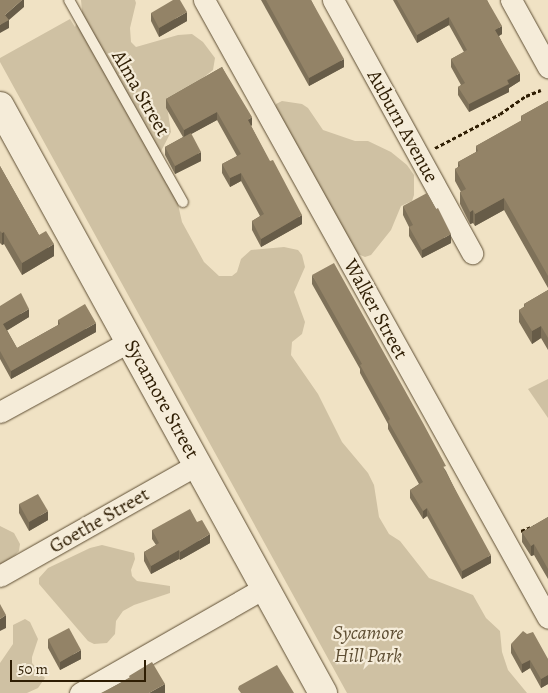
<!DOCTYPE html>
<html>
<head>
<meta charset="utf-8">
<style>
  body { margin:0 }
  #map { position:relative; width:548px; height:693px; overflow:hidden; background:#f0e2c4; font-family:Alegreya,serif }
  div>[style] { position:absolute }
  .green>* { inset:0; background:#cfc1a3 }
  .path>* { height:3px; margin-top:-1.5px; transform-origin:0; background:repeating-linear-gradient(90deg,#2e1d03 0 4px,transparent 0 6.5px) }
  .roads { filter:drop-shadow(0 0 1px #5e4e33) drop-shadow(0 0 1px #5e4e33) }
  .lane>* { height:10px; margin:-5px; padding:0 5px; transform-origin:5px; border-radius:5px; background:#f5ecd9 }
  .street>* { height:21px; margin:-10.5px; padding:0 10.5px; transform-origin:10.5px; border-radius:10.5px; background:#f5ecd9 }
  .secondary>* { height:28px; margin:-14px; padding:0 14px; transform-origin:14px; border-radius:14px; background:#f5ecd9 }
  .wall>* { inset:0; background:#7e7159 }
  .shaded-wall>* { inset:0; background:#675c48 }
  .building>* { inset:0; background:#938367 }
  span { translate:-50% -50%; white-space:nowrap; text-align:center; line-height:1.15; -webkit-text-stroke:4.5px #f5ecd9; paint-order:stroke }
  .street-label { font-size:20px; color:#2e1d03 }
  .park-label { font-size:20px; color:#5e4e33; font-style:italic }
  .scale { position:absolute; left:10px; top:660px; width:136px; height:22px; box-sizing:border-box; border:2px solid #2e1d03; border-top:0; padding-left:6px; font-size:15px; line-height:18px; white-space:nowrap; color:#2e1d03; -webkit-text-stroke:4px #f5ecd9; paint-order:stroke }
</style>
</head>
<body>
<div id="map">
  <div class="green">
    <div style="clip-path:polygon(81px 0,135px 0,136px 3px,130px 28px,131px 42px,136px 47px,178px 35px,192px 34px,203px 42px,215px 58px,213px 70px,167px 106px,171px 132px,159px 155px,175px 191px,182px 222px,204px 262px,219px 276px,232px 276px,237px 272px,241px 259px,251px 250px,284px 247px,298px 250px,302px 255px,305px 267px,294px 292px,305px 322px,302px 334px,292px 342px,291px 355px,318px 394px,342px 442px,368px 473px,374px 485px,379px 517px,389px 534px,400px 541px,429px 578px,473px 595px,486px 618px,500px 631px,502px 652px,508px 670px,527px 693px,347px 693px,0 62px,0 58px,70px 19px,75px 27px,82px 11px)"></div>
    <div style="clip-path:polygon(282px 101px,302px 104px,308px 108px,323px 130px,355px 141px,368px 141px,391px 152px,407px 165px,414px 175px,414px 195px,412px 201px,401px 206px,391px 230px,371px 255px,365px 257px,353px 252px,275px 111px,276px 104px)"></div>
    <div style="clip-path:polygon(548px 379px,548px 418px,528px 389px)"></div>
    <div style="clip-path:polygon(0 526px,14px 533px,20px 544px,19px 551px,15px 555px,0 566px)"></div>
    <div style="clip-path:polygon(102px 545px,134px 553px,135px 559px,131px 570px,132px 576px,137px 581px,170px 586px,170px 593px,134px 605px,123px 611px,116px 621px,115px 634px,107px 643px,94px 644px,88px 641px,39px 584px,39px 578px,48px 568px,90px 548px)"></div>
    <div style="clip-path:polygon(25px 619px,30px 622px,38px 639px,32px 657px,32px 663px,45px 678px,38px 688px,27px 693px,0 693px,0 663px,13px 644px,13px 625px)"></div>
  </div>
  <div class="path">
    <div style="left:435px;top:148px;width:73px;rotate:-27.6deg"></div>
    <div style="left:500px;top:114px;width:32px;rotate:-35deg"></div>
    <div style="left:526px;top:96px;width:16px;rotate:-22deg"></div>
    <div style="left:521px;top:531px;width:14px;rotate:-21deg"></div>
  </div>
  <div class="roads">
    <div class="lane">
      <div style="left:69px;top:0;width:232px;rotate:60.6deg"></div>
    </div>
    <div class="street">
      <div style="left:204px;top:0;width:707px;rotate:60.9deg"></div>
      <div style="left:333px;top:0;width:289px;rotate:61.2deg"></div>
      <div style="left:511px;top:0;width:77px;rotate:61.1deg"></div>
      <div style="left:0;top:412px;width:148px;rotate:-28.6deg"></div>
      <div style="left:0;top:576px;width:227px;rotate:-29.5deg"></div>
      <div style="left:80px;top:693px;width:214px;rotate:-29.7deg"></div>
    </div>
    <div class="secondary">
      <div style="left:0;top:106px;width:670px;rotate:61.18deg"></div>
    </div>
  </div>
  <div class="wall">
    <div style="clip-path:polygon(261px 0,311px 0,344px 67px,309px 86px)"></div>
    <div style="clip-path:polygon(393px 0,487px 0,502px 34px,499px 36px,520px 81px,509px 88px,509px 92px,469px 112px,458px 95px,458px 87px,461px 85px,451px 67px,451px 59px,464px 52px,449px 25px,417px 43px)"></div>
    <div style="clip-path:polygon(151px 13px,187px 21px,159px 37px,151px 21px)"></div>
    <div style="clip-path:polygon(222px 67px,252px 125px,251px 126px,302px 224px,261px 247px,252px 230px,252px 221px,260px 216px,241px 181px,230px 187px,222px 173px,222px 164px,237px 156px,217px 120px,191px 134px,201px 161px,175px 174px,165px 155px,165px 147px,183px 137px,166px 108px,166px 99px)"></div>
    <div style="clip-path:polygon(548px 101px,548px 288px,504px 210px,475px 226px,473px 223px,470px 224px,460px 204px,460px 192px,461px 192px,455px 181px,455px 169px,458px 167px,458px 162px,476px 152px,476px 146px,521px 121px,521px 116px)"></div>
    <div style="clip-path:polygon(0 166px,39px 235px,54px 256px,22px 275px,4px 244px,2px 245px,0 243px)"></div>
    <div style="clip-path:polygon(403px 206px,451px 243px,422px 258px,409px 236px,409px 227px,403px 215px)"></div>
    <div style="clip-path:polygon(312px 275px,446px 471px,491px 563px,462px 579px,427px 516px,423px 519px,410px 498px,410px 490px,419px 484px,388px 429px,388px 424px,360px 373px,360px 369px,312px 284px)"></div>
    <div style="clip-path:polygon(548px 290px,548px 350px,541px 338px,532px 344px,519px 322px,519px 310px,524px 307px,524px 304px)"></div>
    <div style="clip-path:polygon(0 306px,29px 317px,7px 330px,17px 348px,58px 325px,58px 320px,96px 332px,11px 379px,0 359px)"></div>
    <div style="clip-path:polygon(19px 504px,48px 520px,29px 531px,19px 513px)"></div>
    <div style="clip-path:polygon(548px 517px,548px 579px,534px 555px,531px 556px,522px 542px,522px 532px)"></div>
    <div style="clip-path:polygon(152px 530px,210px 543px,180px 560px,179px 559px,151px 574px,144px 561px,144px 552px,156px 545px,152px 539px)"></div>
    <div style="clip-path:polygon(48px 639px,81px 659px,60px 670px,48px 648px)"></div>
    <div style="clip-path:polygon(511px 644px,548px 659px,548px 684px,541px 688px,530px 668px,522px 673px,511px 653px)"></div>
  </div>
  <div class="shaded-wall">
    <div style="clip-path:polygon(22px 0,24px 0,24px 7px,9px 20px,9px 28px,0 33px,0 25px,5px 15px)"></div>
    <div style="clip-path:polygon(187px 12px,187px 21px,159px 37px,159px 28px)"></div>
    <div style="clip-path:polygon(449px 17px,449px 25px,417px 43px,417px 35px)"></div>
    <div style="clip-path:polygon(502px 26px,502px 34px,495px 38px,495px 30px)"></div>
    <div style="clip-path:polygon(344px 59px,344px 67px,309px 86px,309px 78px)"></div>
    <div style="clip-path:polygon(520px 73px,520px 81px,509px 88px,509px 92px,469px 112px,469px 104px)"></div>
    <div style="clip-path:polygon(217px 112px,217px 120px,184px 138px,184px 130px)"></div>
    <div style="clip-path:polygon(252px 117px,252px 125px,248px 128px,248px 120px)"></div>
    <div style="clip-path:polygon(201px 152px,201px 161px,175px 174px,175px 166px)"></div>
    <div style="clip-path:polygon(241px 173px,241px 181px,230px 187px,230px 178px)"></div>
    <div style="clip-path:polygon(504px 198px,504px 210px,475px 226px,475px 214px)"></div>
    <div style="clip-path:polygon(473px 210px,473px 223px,470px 224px,470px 212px)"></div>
    <div style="clip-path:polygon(302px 215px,302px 224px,261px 247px,261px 239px)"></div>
    <div style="clip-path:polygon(4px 232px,4px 244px,2px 245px,2px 233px)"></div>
    <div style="clip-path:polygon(451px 234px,451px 243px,422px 258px,422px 250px)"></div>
    <div style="clip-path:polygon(54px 244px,54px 256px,22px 275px,22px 263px)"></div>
    <div style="clip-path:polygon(29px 309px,29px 317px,3px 333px,3px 324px)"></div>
    <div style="clip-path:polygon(96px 323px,96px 332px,11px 379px,11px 371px)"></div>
    <div style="clip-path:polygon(541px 326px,541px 338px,532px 344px,532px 331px)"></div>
    <div style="clip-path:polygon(427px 508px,427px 516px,423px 519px,423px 511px)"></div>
    <div style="clip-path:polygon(48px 511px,48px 520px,29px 531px,29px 522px)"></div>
    <div style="clip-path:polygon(210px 534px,210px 543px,180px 560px,180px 552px)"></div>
    <div style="clip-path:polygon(534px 544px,534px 555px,531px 556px,531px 546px)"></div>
    <div style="clip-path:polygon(179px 550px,179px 559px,151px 574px,151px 566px)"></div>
    <div style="clip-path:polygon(491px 555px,491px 563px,462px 579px,462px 571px)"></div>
    <div style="clip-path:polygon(6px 615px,6px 628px,0 631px,0 619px)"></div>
    <div style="clip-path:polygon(81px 650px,81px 659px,60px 670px,60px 662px)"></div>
    <div style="clip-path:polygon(530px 660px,530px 668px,522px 673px,522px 664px)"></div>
    <div style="clip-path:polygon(548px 675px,548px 684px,541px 688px,541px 679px)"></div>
    <div style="clip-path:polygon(165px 684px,165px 693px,149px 693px)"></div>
  </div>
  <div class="building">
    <div style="clip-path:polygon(0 0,22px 0,5px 15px,9px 20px,0 25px)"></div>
    <div style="clip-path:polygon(173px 0,180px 0,187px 12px,159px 28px,151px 13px)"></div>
    <div style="clip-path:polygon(266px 0,311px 0,344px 59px,309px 78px)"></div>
    <div style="clip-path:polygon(397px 0,487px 0,502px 26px,495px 30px,520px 73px,507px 80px,509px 84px,469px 104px,458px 87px,465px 83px,451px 59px,467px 50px,449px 17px,417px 35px)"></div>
    <div style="clip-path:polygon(222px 67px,252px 117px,248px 120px,270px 161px,273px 160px,302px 215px,261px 239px,252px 221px,264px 214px,241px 173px,230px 178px,222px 164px,241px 154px,217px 112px,184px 130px,166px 99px)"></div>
    <div style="clip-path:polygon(548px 101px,548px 276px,504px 198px,475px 214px,473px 210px,470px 212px,460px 192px,466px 189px,455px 169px,460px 166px,458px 162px,478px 151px,476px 146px,522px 120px,521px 116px)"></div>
    <div style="clip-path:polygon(191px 133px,201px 152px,175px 166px,165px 147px)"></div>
    <div style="clip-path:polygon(0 166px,39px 235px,46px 231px,54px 244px,22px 263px,4px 232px,2px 233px,0 231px)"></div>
    <div style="clip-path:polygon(427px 193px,436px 209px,438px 208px,451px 234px,422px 250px,409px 227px,413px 225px,403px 206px)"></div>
    <div style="clip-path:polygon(334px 263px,423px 423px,446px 466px,443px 467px,491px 555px,462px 571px,427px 508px,423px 511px,410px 490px,423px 482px,388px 421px,390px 419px,360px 365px,362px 364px,312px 275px)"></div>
    <div style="clip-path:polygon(548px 290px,548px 338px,541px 326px,532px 331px,519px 310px,525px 306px,524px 304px)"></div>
    <div style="clip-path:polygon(21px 293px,29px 309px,3px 324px,17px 348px,60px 324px,58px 320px,85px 304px,96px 323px,11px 371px,0 351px,0 306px)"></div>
    <div style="clip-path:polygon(38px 494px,48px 511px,29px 522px,19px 504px)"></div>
    <div style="clip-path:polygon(190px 509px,197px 522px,202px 520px,210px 534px,180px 552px,179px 550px,151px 566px,144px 552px,159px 543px,152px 530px)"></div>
    <div style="clip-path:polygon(548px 517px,548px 569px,534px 544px,531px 546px,522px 532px)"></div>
    <div style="clip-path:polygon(0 604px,6px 615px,0 619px)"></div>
    <div style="clip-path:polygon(69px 628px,81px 650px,60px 662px,48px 639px)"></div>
    <div style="clip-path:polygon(523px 631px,527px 634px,533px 632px,548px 659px,548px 675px,541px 679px,530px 660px,522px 664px,511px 644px)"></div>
    <div style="clip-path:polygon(152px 662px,165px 684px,149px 693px,101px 693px,130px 678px,129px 676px)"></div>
    <div style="clip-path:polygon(277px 665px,294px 693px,241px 693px,238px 689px,239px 686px)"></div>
  </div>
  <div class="street-label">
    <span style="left:141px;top:93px;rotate:60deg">Alma Street</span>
    <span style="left:403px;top:126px;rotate:61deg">Auburn Avenue</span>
    <span style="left:376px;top:309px;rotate:61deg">Walker Street</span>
    <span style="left:162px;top:399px;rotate:61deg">Sycamore Street</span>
    <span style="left:99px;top:520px;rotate:-30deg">Goethe Street</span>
  </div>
  <div class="park-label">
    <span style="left:368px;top:644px">Sycamore<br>Hill Park</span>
  </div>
  <div class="scale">50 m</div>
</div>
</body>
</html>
